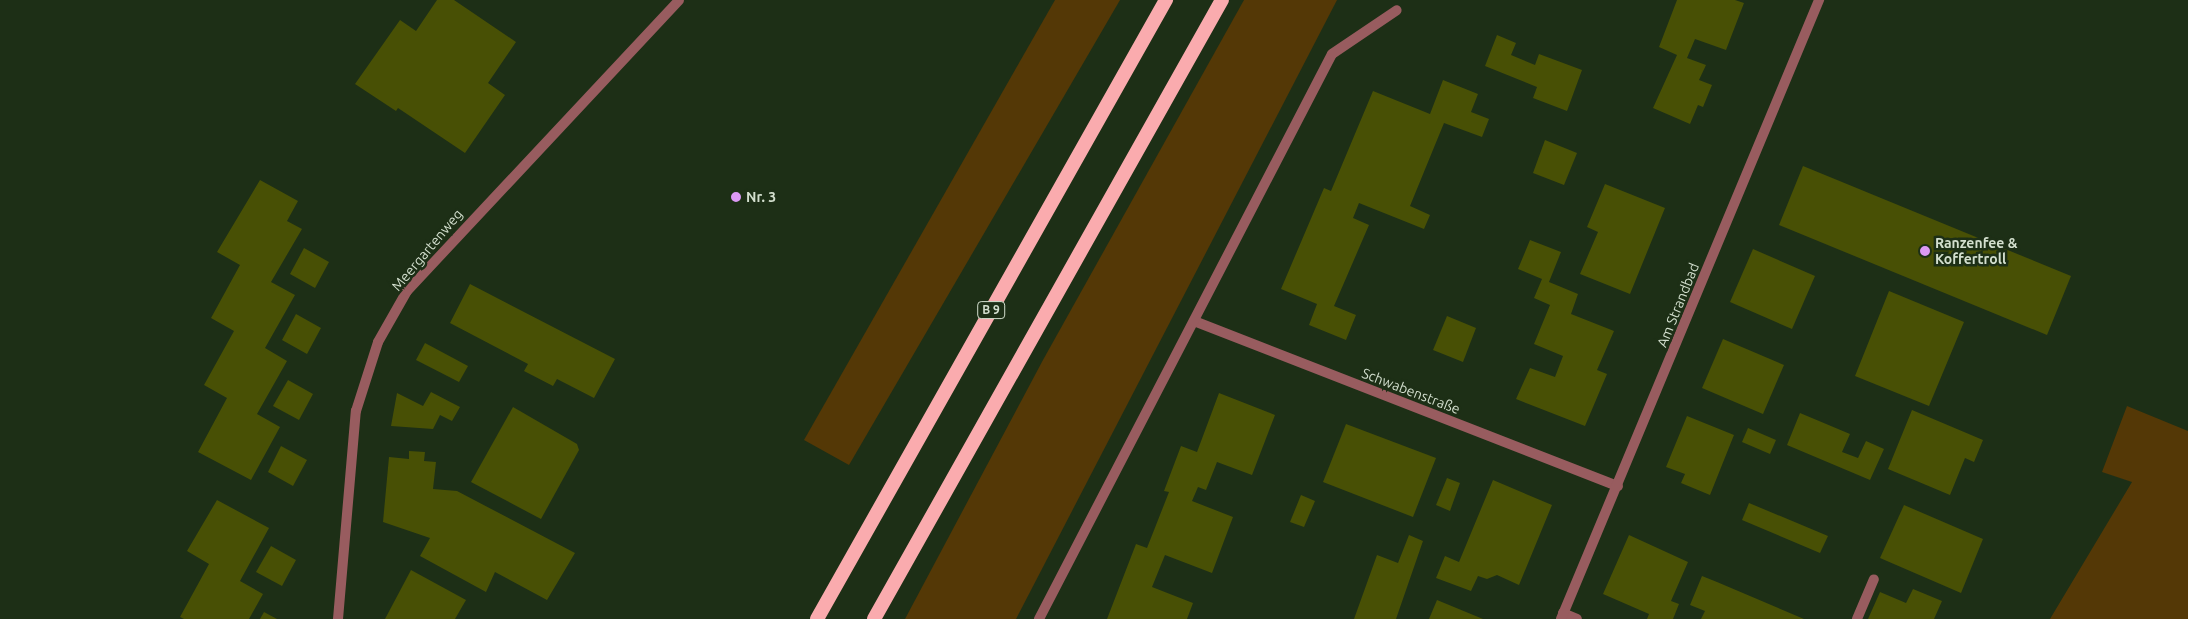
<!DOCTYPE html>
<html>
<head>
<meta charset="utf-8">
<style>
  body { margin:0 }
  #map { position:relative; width:2188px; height:619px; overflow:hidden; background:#1d2f16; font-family:Ubuntu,sans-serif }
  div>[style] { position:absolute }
  .green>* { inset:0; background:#543806 }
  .building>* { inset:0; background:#485005 }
  .minor>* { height:10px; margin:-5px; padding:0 5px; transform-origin:5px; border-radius:5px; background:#985c5f }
  .trunk>* { height:14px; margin:-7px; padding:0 7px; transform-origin:7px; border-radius:7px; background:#faabae }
  .dots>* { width:14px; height:14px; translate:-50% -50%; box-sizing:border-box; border:2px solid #1d2f16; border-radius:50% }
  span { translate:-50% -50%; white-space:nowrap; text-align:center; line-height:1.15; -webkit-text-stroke:5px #1d2f16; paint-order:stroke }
  .shield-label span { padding:1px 4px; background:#1d2f16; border:1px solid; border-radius:4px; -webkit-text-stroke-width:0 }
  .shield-label { font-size:12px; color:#d3dfce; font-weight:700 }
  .poi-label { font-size:14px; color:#d3dfce; font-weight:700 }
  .left { translate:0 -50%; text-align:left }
  .street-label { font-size:14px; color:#d3dfce }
</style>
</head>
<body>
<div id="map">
  <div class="green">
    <div style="clip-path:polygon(1055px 0,1120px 0,849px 465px,804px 440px)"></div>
    <div style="clip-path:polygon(1244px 0,1337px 0,1016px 619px,905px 619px,1043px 360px)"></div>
    <div style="clip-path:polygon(2127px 406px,2188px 431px,2188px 619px,2050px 619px,2132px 482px,2102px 472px)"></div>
  </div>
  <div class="building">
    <div style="clip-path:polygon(437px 0,454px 0,516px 42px,488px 83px,505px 95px,465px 153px,398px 108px,396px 111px,355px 84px,400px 20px,416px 31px)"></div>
    <div style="clip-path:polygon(1677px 0,1735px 0,1744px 3px,1726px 50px,1695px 39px,1687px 58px,1706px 65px,1699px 80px,1712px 85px,1703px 107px,1698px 105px,1690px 124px,1653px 108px,1677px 55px,1659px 47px)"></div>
    <div style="clip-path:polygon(1497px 35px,1516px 43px,1511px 55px,1535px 65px,1539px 54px,1582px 70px,1567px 111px,1533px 98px,1537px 87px,1485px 66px)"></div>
    <div style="clip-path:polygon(1443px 80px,1478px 94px,1471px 112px,1489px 119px,1482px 137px,1444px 123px,1410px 206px,1430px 215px,1424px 229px,1359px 203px,1353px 218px,1369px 225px,1334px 306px,1356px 315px,1346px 340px,1309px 325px,1317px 304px,1281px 289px,1324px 188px,1331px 191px,1373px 91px,1430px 114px)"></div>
    <div style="clip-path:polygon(1545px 140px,1577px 153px,1564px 185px,1533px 173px)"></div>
    <div style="clip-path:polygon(1803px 166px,2071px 276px,2047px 335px,1779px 225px)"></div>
    <div style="clip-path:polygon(260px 180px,298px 201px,287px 221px,302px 229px,271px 282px,295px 295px,265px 348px,287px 361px,257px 414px,280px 427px,251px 480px,198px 452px,227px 398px,204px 385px,234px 331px,211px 318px,240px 265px,217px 252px)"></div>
    <div style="clip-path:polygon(1605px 184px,1665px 208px,1630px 294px,1580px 274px,1598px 232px,1587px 227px)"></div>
    <div style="clip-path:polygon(1530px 240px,1561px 252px,1549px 282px,1578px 294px,1571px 314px,1614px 331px,1597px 370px,1607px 374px,1585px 426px,1516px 399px,1530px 368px,1555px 377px,1563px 356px,1534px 344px,1550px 305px,1534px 298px,1542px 279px,1518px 269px)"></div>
    <div style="clip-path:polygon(304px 248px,329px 262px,315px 288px,290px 274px)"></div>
    <div style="clip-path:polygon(1753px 249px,1815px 276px,1792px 329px,1730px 302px)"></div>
    <div style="clip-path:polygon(470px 284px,615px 359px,594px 398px,557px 379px,553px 386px,524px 371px,528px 364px,450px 323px)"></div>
    <div style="clip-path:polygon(1889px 291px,1964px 322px,1929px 406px,1855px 376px)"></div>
    <div style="clip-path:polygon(296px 314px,321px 328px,307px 354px,282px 340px)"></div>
    <div style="clip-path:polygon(1447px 316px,1476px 328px,1463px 362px,1433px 350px)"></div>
    <div style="clip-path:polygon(1723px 339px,1784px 365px,1763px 414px,1702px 388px)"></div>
    <div style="clip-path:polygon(425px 343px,468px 366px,459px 382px,416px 360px)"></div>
    <div style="clip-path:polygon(288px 380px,313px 394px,299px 420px,273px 406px)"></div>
    <div style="clip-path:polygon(431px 392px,460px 407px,452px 421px,440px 415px,433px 429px,391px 426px,397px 393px,423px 406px)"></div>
    <div style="clip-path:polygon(1219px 393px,1275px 415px,1252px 475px,1217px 462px,1206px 490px,1198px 487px,1192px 501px,1233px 517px,1212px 573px,1165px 555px,1152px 587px,1193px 603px,1187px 619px,1107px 619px,1136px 544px,1147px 548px,1169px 492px,1164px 491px,1181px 446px,1197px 452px)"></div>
    <div style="clip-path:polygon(513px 407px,577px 444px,579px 450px,541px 519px,471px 482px)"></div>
    <div style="clip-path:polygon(1912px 410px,1983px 440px,1974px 462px,1965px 458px,1950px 495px,1888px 469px)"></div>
    <div style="clip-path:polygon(1800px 413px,1850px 434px,1842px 452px,1858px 458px,1866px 441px,1884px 449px,1870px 480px,1787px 445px)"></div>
    <div style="clip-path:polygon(1687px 416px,1734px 435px,1710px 495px,1681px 483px,1685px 474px,1666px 467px)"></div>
    <div style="clip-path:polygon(1346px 424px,1436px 458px,1413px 517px,1323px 482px)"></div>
    <div style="clip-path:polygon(1748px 428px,1776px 440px,1770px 454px,1742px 442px)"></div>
    <div style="clip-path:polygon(281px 446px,307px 460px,293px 486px,268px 472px)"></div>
    <div style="clip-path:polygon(409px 451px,425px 452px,424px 461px,436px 462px,433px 489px,457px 491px,575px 553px,547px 600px,495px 572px,486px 592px,420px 556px,430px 538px,383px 522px,389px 457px,409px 459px)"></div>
    <div style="clip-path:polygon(1447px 478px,1460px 483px,1450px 511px,1436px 505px)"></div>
    <div style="clip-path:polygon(1493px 480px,1552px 505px,1519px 585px,1497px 575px,1487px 579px,1478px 576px,1471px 591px,1436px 578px,1445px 556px,1459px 562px)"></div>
    <div style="clip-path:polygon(1301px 495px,1315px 501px,1304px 527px,1290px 522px)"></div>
    <div style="clip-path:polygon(217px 500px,269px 528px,240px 581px,263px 594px,249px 619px,184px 619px,180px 617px,209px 564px,187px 551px)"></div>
    <div style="clip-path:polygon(1749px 503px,1828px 536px,1820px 553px,1742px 520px)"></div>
    <div style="clip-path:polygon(1904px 505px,1983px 539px,1961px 593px,1880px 558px)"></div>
    <div style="clip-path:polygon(1409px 535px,1423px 541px,1396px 619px,1354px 619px,1377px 555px,1398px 563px)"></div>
    <div style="clip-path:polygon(1629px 535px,1688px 562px,1671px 601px,1679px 604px,1673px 619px,1647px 619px,1649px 614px,1603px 594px)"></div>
    <div style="clip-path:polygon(271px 546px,296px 560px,282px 586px,256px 572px)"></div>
    <div style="clip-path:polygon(411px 570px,466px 600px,455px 619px,385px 619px)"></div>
    <div style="clip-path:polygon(1702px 576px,1717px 582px,1804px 619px,1701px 619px,1705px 611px,1690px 605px)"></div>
    <div style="clip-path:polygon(1913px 589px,1942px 601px,1934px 619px,1868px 619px,1880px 592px,1906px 603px)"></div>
    <div style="clip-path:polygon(1437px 600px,1483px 619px,1429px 619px)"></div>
    <div style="clip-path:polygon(264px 612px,277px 619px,260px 619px)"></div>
  </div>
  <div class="minor">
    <div style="left:1194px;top:321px;width:455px;rotate:21.3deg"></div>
    <div style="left:1563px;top:613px;width:15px;rotate:23deg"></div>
    <div style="left:338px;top:619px;width:209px;rotate:-85.1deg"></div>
    <div style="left:356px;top:411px;width:72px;rotate:-72.3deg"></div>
    <div style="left:378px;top:342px;width:59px;rotate:-60.4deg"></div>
    <div style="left:407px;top:291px;width:398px;rotate:-46.9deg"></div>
    <div style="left:1039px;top:619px;width:636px;rotate:-62.59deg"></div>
    <div style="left:1332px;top:54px;width:78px;rotate:-34.1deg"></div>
    <div style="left:1561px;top:619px;width:671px;rotate:-67.37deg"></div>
    <div style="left:1857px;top:619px;width:43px;rotate:-67deg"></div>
  </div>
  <div class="trunk">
    <div style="left:817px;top:619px;width:711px;rotate:-60.59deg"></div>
    <div style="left:874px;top:619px;width:710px;rotate:-60.66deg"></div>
  </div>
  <div class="dots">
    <div style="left:736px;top:197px;background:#dc99f4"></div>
    <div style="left:1925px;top:251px;background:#dc99f4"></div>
  </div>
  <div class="shield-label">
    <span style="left:991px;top:310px">B 9</span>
  </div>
  <div class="poi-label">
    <span class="left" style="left:746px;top:197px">Nr. 3</span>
    <span class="left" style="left:1935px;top:251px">Ranzenfee &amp;<br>Koffertroll</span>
  </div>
  <div class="street-label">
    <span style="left:427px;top:250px;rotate:-50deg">Meergartenweg</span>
    <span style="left:1678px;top:305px;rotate:-68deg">Am Strandbad</span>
    <span style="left:1411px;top:391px;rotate:21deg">Schwabenstraße</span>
  </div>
</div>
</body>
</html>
